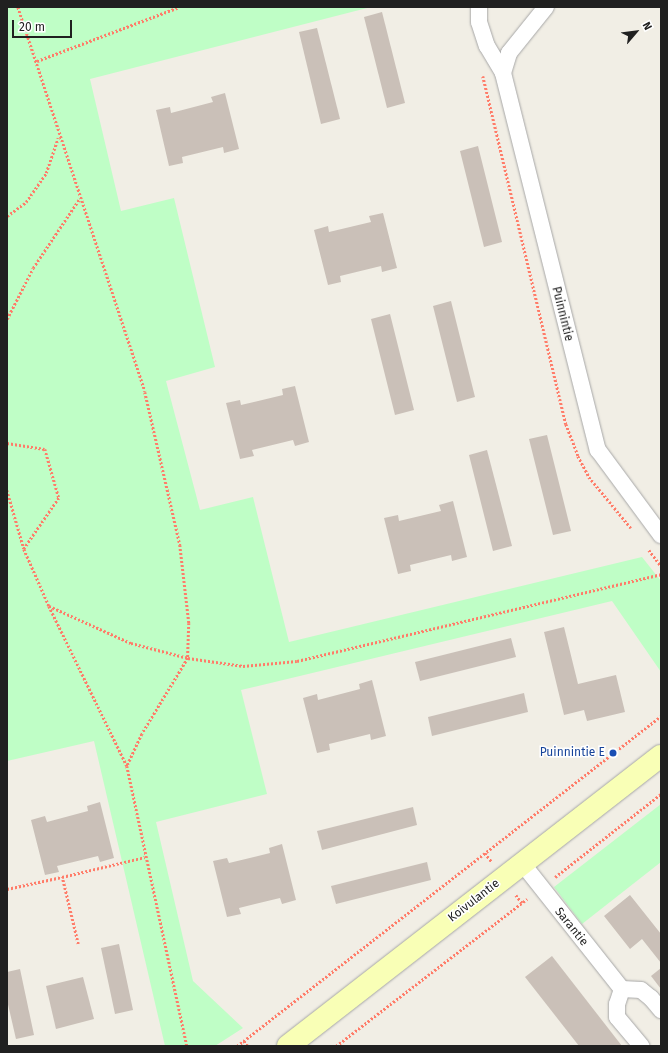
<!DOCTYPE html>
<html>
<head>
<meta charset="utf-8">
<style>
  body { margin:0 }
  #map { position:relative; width:668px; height:1053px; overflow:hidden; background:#f1eee5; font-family:"Fira Sans",sans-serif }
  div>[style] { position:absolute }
  .park>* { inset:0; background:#bffec6 }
  .building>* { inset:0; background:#cac0b8 }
  .path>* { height:2.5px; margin-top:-1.25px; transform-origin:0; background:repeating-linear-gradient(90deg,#ff7c69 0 2px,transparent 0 4px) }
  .roads { filter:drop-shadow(0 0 1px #a7a7a7) drop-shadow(0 0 1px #a7a7a7) }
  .street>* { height:16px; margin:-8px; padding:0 8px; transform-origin:8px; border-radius:8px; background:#fff }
  .secondary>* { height:22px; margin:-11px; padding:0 11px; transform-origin:11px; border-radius:11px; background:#f9ffb6 }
  .dots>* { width:11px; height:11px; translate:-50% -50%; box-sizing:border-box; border:2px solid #fff; border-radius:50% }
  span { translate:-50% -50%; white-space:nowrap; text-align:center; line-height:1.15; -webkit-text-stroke:3px #fff; paint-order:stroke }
  .street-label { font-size:12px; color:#202020 }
  .transit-label { font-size:12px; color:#164399 }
  .right { translate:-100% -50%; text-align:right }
  .frame { position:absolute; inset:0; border:8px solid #202020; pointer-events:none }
  .north { position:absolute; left:616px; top:12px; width:40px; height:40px; -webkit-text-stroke:3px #fff; paint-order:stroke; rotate:62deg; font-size:11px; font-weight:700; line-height:16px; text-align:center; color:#202020 }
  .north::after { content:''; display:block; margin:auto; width:14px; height:18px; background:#202020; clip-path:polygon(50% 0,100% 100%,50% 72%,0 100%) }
  .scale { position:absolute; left:12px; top:20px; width:60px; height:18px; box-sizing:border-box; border:2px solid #202020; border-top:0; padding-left:5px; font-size:12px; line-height:14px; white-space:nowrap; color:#202020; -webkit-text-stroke:3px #fff; paint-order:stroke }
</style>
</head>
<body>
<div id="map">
  <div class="park">
    <div style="clip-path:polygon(7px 7px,371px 7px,90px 79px,121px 211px,174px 198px,215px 367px,166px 381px,200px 510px,253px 497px,289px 642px,642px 557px,661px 581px,661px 672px,612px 601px,241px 690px,267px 794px,156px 822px,193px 981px,243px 1028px,215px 1046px,165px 1046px,94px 741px,7px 761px)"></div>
    <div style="clip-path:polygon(661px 804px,661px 862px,582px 924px,554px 887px)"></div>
  </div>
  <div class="building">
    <div style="clip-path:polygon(382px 12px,405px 103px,387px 108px,364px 17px)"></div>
    <div style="clip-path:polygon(317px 28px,340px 119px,321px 124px,299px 32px)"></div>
    <div style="clip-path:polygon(225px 93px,239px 149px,224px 153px,223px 147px,182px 157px,183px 163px,169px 166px,156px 110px,170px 107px,171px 113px,213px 102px,211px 97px)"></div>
    <div style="clip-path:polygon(478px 146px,502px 242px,484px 247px,460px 151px)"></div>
    <div style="clip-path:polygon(383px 213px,397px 268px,382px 272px,381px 266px,340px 276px,341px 282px,328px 285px,314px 230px,328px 226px,329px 232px,371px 222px,369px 216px)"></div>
    <div style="clip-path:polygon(451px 301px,475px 397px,457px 402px,433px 306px)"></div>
    <div style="clip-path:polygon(390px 314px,414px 410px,395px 415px,371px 319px)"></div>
    <div style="clip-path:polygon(295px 386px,309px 442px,295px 446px,293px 440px,252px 450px,254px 456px,240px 459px,226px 403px,240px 400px,241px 405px,283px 395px,282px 389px)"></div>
    <div style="clip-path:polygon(547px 435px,571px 531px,553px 535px,529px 439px)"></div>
    <div style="clip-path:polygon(487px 450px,512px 546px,493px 551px,469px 455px)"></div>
    <div style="clip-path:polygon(453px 501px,467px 557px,452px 561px,451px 555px,410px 565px,411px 571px,398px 574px,384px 518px,398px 515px,399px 521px,441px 511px,439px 505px)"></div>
    <div style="clip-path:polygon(564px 627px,578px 684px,616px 675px,625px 712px,587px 721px,584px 710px,564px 715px,544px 632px)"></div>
    <div style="clip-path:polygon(511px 638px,516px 657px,420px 681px,415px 662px)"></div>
    <div style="clip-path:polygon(372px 680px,386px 736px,371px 740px,370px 734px,329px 744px,330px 750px,317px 753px,303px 698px,317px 694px,318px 700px,360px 689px,359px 684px)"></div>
    <div style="clip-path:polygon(524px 693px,528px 712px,432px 736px,428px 717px)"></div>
    <div style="clip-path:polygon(100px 802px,114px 858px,100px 862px,98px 856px,57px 866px,59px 872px,45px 875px,31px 820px,45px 816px,47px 822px,88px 811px,87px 806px)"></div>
    <div style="clip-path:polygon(413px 807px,417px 825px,322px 850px,317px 831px)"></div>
    <div style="clip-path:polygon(282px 844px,296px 900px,282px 904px,280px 898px,239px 908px,241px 914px,227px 917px,213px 861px,227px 858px,229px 863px,270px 853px,269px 848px)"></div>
    <div style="clip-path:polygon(427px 862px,431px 880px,336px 904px,331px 886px)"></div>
    <div style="clip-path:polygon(630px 895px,661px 934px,661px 963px,642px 939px,630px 949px,604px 916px)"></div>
    <div style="clip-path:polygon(119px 944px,133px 1010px,115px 1014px,101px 948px)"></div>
    <div style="clip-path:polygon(552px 956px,622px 1046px,579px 1046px,525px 977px)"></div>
    <div style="clip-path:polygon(661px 968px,661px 989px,651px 976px)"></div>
    <div style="clip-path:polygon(20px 969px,34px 1035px,16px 1039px,7px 1000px,7px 972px)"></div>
    <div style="clip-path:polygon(83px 977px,94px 1019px,56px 1029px,46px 986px)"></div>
  </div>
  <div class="path">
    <div style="left:18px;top:7px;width:405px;rotate:71.7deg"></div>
    <div style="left:145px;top:392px;width:157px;rotate:77.1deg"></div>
    <div style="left:180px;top:545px;width:79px;rotate:83.4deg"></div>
    <div style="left:189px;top:623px;width:35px;rotate:92deg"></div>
    <div style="left:188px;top:658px;width:89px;rotate:121.2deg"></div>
    <div style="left:142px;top:734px;width:35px;rotate:115deg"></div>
    <div style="left:127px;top:766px;width:286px;rotate:77.9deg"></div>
    <div style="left:37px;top:61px;width:152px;rotate:-20.8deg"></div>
    <div style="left:483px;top:76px;width:358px;rotate:76.6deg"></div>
    <div style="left:566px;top:424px;width:34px;rotate:69deg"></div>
    <div style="left:578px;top:456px;width:24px;rotate:62deg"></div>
    <div style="left:589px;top:477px;width:66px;rotate:50.5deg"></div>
    <div style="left:7px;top:216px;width:24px;rotate:-36deg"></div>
    <div style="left:26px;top:202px;width:35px;rotate:-55deg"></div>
    <div style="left:46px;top:173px;width:37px;rotate:-71deg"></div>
    <div style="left:7px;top:319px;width:57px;rotate:-63deg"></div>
    <div style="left:33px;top:268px;width:84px;rotate:-56.1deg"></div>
    <div style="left:7px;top:443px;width:38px;rotate:9deg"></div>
    <div style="left:45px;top:449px;width:51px;rotate:74.1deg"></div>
    <div style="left:59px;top:498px;width:62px;rotate:124.5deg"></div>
    <div style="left:7px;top:490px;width:61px;rotate:73.9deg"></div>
    <div style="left:24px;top:549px;width:62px;rotate:66.3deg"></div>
    <div style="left:49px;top:606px;width:90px;rotate:24.3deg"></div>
    <div style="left:131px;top:643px;width:59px;rotate:14.7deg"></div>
    <div style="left:188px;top:658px;width:56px;rotate:8.3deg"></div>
    <div style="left:243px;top:666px;width:54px;rotate:-5.3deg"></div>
    <div style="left:297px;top:661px;width:374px;rotate:-13.4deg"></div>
    <div style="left:649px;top:550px;width:20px;rotate:53deg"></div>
    <div style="left:49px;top:606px;width:178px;rotate:64deg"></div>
    <div style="left:485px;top:853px;width:11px;rotate:52deg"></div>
    <div style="left:555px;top:877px;width:135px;rotate:-38.1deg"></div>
    <div style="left:7px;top:889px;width:56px;rotate:-12.3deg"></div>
    <div style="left:516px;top:895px;width:10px;rotate:53deg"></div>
    <div style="left:78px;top:944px;width:69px;rotate:-103.4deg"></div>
    <div style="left:62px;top:877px;width:85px;rotate:-13.5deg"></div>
    <div style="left:244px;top:1041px;width:6px;rotate:51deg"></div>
    <div style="left:237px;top:1046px;width:537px;rotate:-37.89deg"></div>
    <div style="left:336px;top:1046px;width:241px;rotate:-37.6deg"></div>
  </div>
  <div class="roads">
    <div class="street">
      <div style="left:479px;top:7px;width:15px;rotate:90deg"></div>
      <div style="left:479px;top:22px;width:25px;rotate:72deg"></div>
      <div style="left:487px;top:46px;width:31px;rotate:59deg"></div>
      <div style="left:503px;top:73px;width:389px;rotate:75.9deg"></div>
      <div style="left:598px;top:450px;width:106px;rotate:53.5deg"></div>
      <div style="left:503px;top:73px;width:21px;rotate:-73deg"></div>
      <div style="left:509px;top:53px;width:59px;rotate:-51.2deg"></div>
      <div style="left:522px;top:863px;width:161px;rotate:51.6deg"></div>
      <div style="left:622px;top:989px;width:16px;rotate:108deg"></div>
      <div style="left:617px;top:1004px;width:13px;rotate:90deg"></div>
      <div style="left:617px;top:1017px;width:38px;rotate:50deg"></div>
      <div style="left:622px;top:989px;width:19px;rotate:3deg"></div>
      <div style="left:641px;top:990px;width:13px;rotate:39deg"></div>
      <div style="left:651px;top:998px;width:16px;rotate:50deg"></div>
    </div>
    <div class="secondary">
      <div style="left:288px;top:1046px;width:472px;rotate:-37.9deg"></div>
    </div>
  </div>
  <div class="dots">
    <div style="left:613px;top:753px;background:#1a4fb4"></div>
  </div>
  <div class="street-label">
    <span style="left:562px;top:314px;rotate:76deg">Puinnintie</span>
    <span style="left:474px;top:901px;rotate:-38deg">Koivulantie</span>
    <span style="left:571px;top:927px;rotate:51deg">Sarantie</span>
  </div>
  <div class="transit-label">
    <span class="right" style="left:605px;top:753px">Puinnintie E</span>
  </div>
  <div class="frame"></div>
  <div class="north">N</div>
  <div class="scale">20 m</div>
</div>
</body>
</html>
